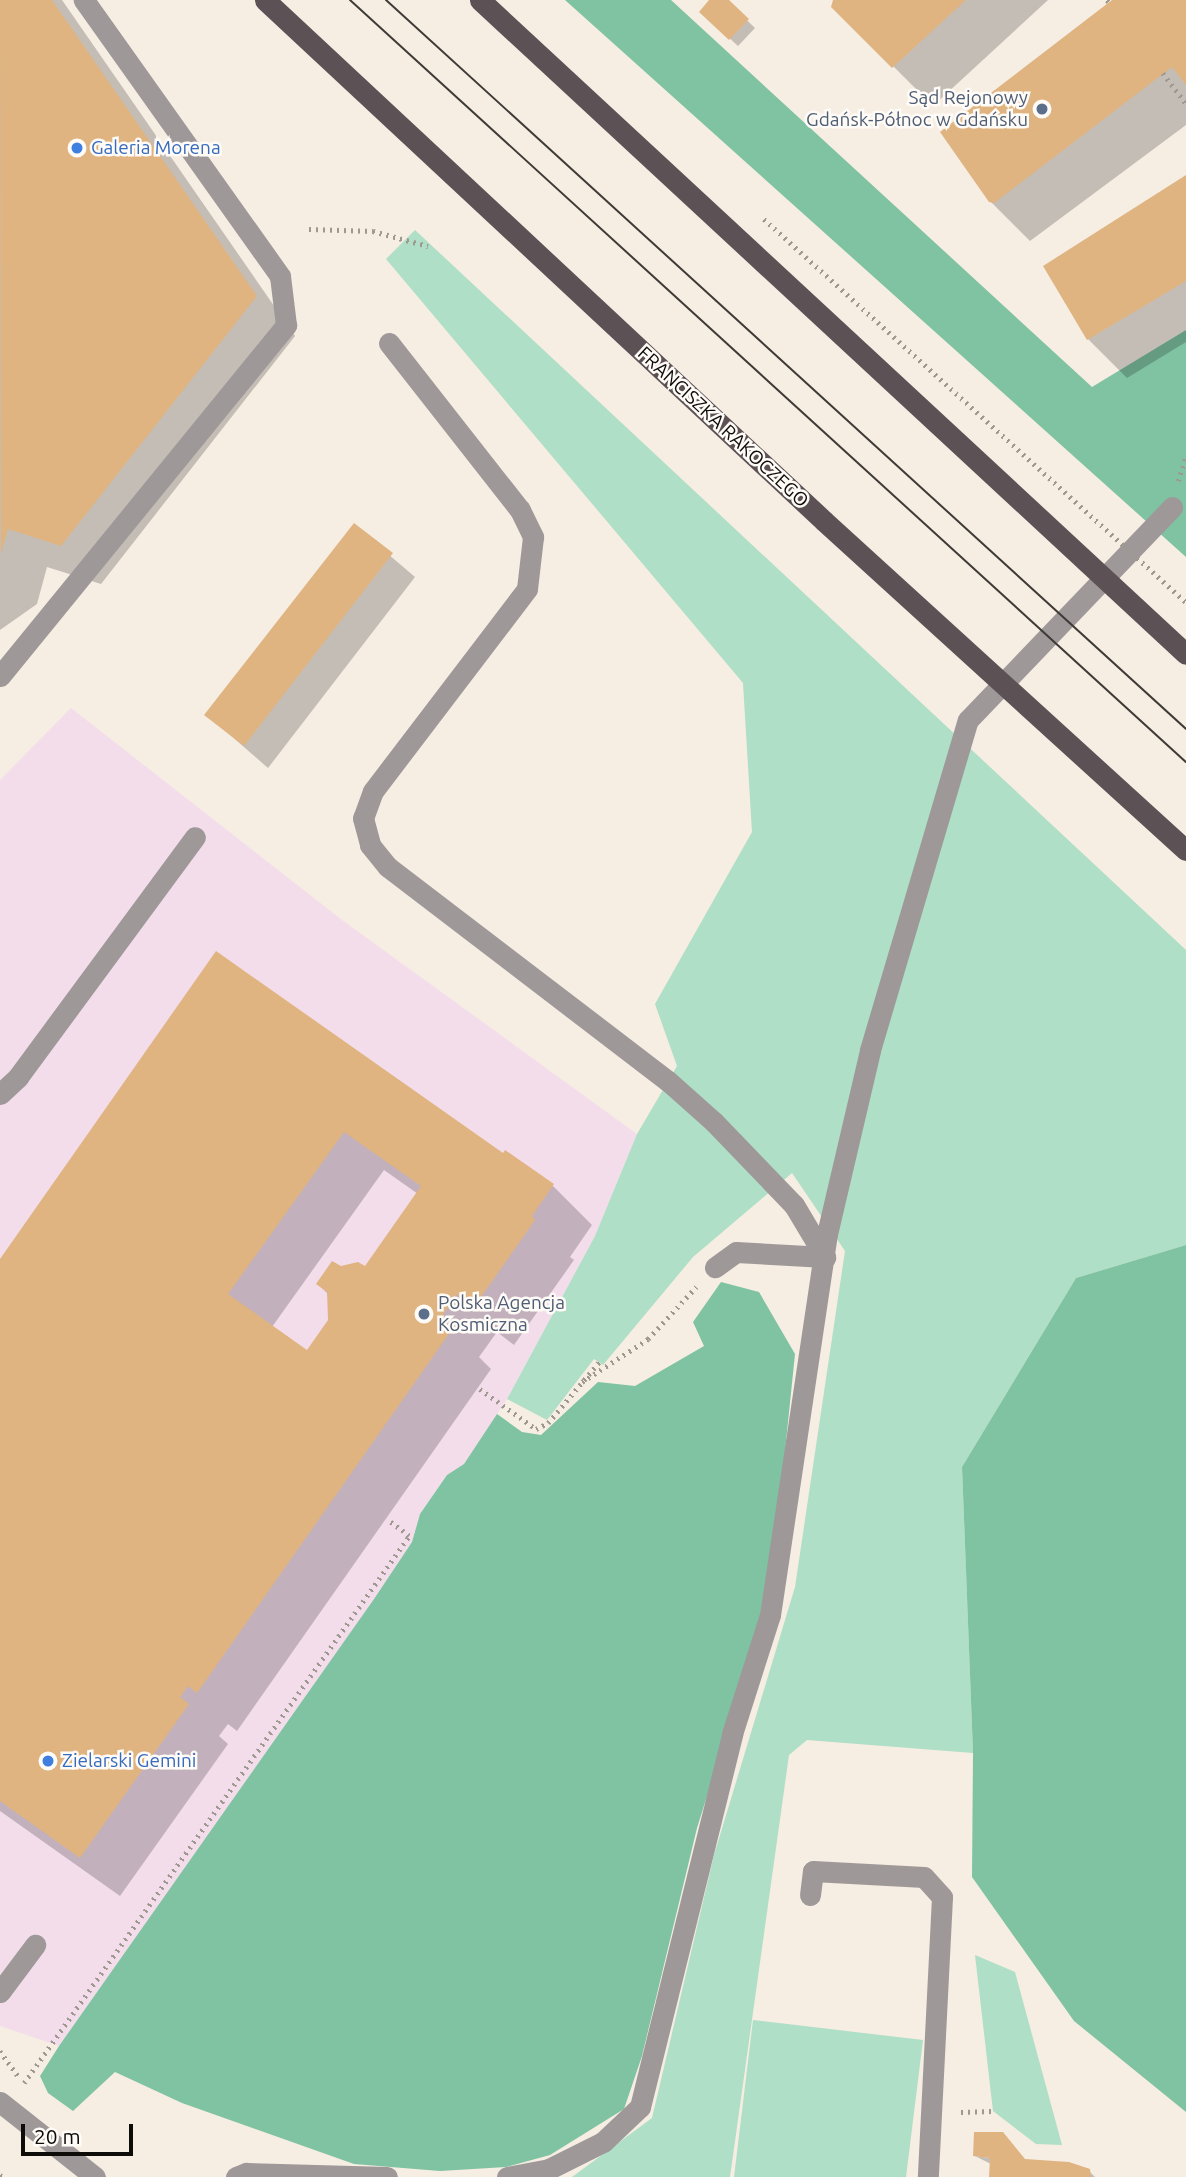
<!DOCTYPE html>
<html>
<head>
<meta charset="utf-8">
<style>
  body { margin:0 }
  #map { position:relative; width:1186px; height:2177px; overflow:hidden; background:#f6ede3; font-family:Ubuntu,sans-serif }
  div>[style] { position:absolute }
  .industrial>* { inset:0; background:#f3ddeb }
  .green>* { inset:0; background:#afdfc6 }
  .forest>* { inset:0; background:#7fc3a2 }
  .shadow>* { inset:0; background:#0003 }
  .building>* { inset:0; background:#dfb481 }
  .path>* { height:4.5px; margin-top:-2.25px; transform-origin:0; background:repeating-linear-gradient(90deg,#9e9890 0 2px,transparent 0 7px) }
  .minor>* { height:21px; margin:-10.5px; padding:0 10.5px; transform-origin:10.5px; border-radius:10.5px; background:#9e9899 }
  .tram>* { height:2px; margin:-1px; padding:0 1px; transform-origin:1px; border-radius:1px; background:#3e3b36 }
  .path-bridge>* { height:4.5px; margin-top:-2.25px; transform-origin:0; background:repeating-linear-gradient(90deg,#9e9890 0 2px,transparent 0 7px) }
  .major-bridge>* { height:21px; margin:-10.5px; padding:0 10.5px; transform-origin:10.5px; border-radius:10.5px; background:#5c5255 }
  .dots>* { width:19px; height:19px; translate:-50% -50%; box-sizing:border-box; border:4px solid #fffbf7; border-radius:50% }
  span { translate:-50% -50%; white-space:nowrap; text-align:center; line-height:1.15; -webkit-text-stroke:5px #fffbf7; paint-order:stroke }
  .service-label { font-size:19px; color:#4e5e75 }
  .right { translate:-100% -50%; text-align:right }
  .left { translate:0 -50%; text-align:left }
  .shop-label { font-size:19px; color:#366cbe }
  .street-label { font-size:19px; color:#0e0c09 }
  .scale { position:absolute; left:21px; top:2124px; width:112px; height:32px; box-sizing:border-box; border:4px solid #0e0c09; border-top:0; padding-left:9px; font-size:21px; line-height:24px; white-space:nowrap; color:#0e0c09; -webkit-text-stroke:5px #fffbf7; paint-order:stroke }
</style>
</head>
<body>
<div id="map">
  <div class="industrial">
    <div style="clip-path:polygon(71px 708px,342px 920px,637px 1134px,595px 1236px,507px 1399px,464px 1464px,447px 1475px,420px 1514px,412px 1542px,374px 1599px,59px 2046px,0 2026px,0 780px)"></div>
  </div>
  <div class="green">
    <div style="clip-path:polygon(415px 230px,1186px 950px,1186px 1245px,1076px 1278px,962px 1467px,973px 1753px,807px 1740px,789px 1755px,730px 2177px,572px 2177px,652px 2118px,714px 1855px,795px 1587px,845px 1251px,792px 1173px,693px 1257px,603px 1365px,594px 1359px,547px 1420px,507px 1399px,595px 1236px,637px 1134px,677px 1066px,655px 1004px,752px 832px,743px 683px,386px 259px)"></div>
    <div style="clip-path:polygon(975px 1955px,1015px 1972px,1062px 2145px,1036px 2144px,993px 2111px)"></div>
    <div style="clip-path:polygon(753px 2020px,923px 2040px,906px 2177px,734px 2177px)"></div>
  </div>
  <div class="forest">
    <div style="clip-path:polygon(565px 0,671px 0,1092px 387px,1186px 330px,1186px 557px)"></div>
    <div style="clip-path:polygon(1186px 1245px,1186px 2112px,1074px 2021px,972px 1877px,973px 1753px,962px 1467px,1076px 1278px)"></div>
    <div style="clip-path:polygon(721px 1282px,759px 1292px,795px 1354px,780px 1500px,760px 1627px,697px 1828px,642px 2056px,624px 2109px,550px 2155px,506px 2167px,440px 2171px,354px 2164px,182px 2103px,115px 2072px,73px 2111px,48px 2093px,40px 2076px,59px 2046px,374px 1599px,412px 1542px,420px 1514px,447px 1475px,464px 1464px,497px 1414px,522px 1432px,541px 1435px,598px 1382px,635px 1386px,704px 1346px,693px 1322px)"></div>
  </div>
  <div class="shadow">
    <div style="clip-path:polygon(0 0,62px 0,295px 336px,101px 584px,47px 567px,37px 604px,0 630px)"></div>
    <div style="clip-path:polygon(712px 0,726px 0,755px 28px,738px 46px,701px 12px)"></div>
    <div style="clip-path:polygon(836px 0,1048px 0,933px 106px,833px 6px)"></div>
    <div style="clip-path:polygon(1115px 0,1186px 0,1186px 125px,1030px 241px,990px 201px)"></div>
    <div style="clip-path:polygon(1186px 177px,1186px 342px,1127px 378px,1088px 339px)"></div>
    <div style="clip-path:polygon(354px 525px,415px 577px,268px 768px,207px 715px)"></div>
    <div style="clip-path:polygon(evenodd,216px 954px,503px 1156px,553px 1186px,592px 1225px,570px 1257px,574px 1260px,514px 1345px,497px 1332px,479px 1357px,491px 1369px,237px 1731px,228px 1724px,219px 1736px,228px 1744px,120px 1896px,0 1811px,0 1262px,216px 954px,384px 1170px,418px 1194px,365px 1269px,341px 1268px,318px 1284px,329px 1295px,330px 1320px,308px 1352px,272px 1327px,384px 1170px)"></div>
    <div style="clip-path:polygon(975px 2156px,1089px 2171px,1095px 2177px,991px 2177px,991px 2164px)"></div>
  </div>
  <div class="building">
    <div style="clip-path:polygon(0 0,52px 0,257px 296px,61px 546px,8px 529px,1px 554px)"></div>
    <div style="clip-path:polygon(709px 0,729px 0,749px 19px,729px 40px,699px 12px)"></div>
    <div style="clip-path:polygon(833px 0,966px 0,892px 68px,831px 7px)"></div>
    <div style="clip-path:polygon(1112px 0,1186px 0,1186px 85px,1172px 67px,994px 203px,989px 202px,940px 132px)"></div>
    <div style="clip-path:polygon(1186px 175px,1186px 281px,1087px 340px,1043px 266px)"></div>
    <div style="clip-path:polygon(354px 523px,393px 553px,244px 746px,204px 715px)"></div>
    <div style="clip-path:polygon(evenodd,216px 951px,503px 1153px,505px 1150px,554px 1184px,532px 1216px,535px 1220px,474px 1307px,457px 1294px,440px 1319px,453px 1328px,197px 1693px,188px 1686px,180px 1697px,189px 1704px,80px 1858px,0 1801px,0 1259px,216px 951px,344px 1132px,421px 1186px,365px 1266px,358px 1262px,341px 1266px,332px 1261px,316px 1284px,327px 1292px,328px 1320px,307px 1350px,228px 1294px,344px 1132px)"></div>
    <div style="clip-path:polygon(974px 2132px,1003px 2132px,1025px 2159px,1069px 2162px,1090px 2169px,1091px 2177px,989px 2177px,990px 2158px,973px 2156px)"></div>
  </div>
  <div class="path">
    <div style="left:1107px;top:0;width:3px;rotate:45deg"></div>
    <div style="left:1163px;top:73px;width:38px;rotate:53deg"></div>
    <div style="left:309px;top:229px;width:64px;rotate:1.8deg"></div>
    <div style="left:373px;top:231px;width:57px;rotate:15.3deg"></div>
    <div style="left:1178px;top:481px;width:25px;rotate:-72deg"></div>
    <div style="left:582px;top:1382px;width:79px;rotate:-33.1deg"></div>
    <div style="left:648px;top:1339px;width:71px;rotate:-47.3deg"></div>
    <div style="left:480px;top:1389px;width:69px;rotate:35.5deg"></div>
    <div style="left:536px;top:1429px;width:13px;rotate:-27deg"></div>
    <div style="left:548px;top:1423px;width:80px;rotate:-50.1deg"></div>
    <div style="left:0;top:2051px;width:31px;rotate:54deg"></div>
    <div style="left:24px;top:2083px;width:669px;rotate:-54.86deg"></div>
    <div style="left:409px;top:1536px;width:26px;rotate:-143deg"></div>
    <div style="left:961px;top:2112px;width:32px;rotate:-2deg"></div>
    <div style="left:0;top:2175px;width:4px;rotate:34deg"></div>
  </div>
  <div class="minor">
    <div style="left:389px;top:343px;width:212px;rotate:51.9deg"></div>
    <div style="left:520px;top:510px;width:30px;rotate:64deg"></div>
    <div style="left:533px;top:537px;width:52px;rotate:96.6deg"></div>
    <div style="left:527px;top:589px;width:254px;rotate:127.3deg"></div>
    <div style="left:373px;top:791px;width:29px;rotate:110deg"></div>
    <div style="left:363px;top:818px;width:28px;rotate:75deg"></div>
    <div style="left:370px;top:845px;width:28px;rotate:51deg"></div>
    <div style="left:388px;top:867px;width:352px;rotate:37.4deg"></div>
    <div style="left:668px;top:1081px;width:62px;rotate:41.7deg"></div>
    <div style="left:714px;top:1122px;width:115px;rotate:46.1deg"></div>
    <div style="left:794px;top:1205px;width:61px;rotate:59.2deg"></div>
    <div style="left:825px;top:1257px;width:89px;rotate:-176.8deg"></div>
    <div style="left:736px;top:1252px;width:26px;rotate:144deg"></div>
    <div style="left:0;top:676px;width:453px;rotate:-50.8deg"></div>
    <div style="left:286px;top:325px;width:49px;rotate:-97deg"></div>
    <div style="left:280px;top:276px;width:339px;rotate:-125.4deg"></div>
    <div style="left:0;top:1094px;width:25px;rotate:-43deg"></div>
    <div style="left:18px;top:1077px;width:298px;rotate:-53.6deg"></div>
    <div style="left:810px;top:1895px;width:24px;rotate:-83deg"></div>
    <div style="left:813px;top:1871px;width:111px;rotate:3.1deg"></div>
    <div style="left:924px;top:1877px;width:27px;rotate:48deg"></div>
    <div style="left:942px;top:1897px;width:280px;rotate:92.9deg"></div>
    <div style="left:0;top:1992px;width:59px;rotate:-53.3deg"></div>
    <div style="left:0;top:2102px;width:121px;rotate:38.3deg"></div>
    <div style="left:236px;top:2177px;width:11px;rotate:-22deg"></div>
    <div style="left:246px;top:2173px;width:141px;rotate:1.6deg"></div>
    <div style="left:507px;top:2177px;width:43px;rotate:-10.8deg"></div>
    <div style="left:549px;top:2169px;width:60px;rotate:-26.6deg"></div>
    <div style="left:603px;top:2142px;width:51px;rotate:-43.4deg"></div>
    <div style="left:640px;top:2107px;width:384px;rotate:-76.1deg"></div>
    <div style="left:732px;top:1734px;width:125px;rotate:-72.3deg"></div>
    <div style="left:770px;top:1615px;width:385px;rotate:-81.5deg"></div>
    <div style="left:827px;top:1234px;width:189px;rotate:-76.8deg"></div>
    <div style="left:870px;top:1050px;width:344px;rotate:-73.5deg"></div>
    <div style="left:968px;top:720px;width:295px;rotate:-46.2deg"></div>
  </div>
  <div class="tram">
    <div style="left:350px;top:0;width:1131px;rotate:42.35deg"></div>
    <div style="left:386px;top:0;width:1082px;rotate:42.34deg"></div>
  </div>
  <div class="path-bridge">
    <div style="left:764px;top:219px;width:570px;rotate:42.23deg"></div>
  </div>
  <div class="major-bridge">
    <div style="left:265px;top:0;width:764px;rotate:42.98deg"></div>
    <div style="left:824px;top:521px;width:489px;rotate:42.3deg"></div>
    <div style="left:480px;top:0;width:962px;rotate:42.81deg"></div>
  </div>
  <div class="dots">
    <div style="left:1042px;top:109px;background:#5c6f8a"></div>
    <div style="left:77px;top:148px;background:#3f7fe0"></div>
    <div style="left:424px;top:1314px;background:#5c6f8a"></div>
    <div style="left:48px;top:1761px;background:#3f7fe0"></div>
  </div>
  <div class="service-label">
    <span class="right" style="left:1028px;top:109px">Sąd Rejonowy<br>Gdańsk-Północ w Gdańsku</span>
    <span class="left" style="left:438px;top:1314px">Polska Agencja<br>Kosmiczna</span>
  </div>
  <div class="shop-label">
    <span class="left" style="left:91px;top:148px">Galeria Morena</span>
    <span class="left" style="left:62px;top:1761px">Zielarski Gemini</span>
  </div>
  <div class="street-label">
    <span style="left:723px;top:427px;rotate:43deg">FRANCISZKA RAKOCZEGO</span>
  </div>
  <div class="scale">20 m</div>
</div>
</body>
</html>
